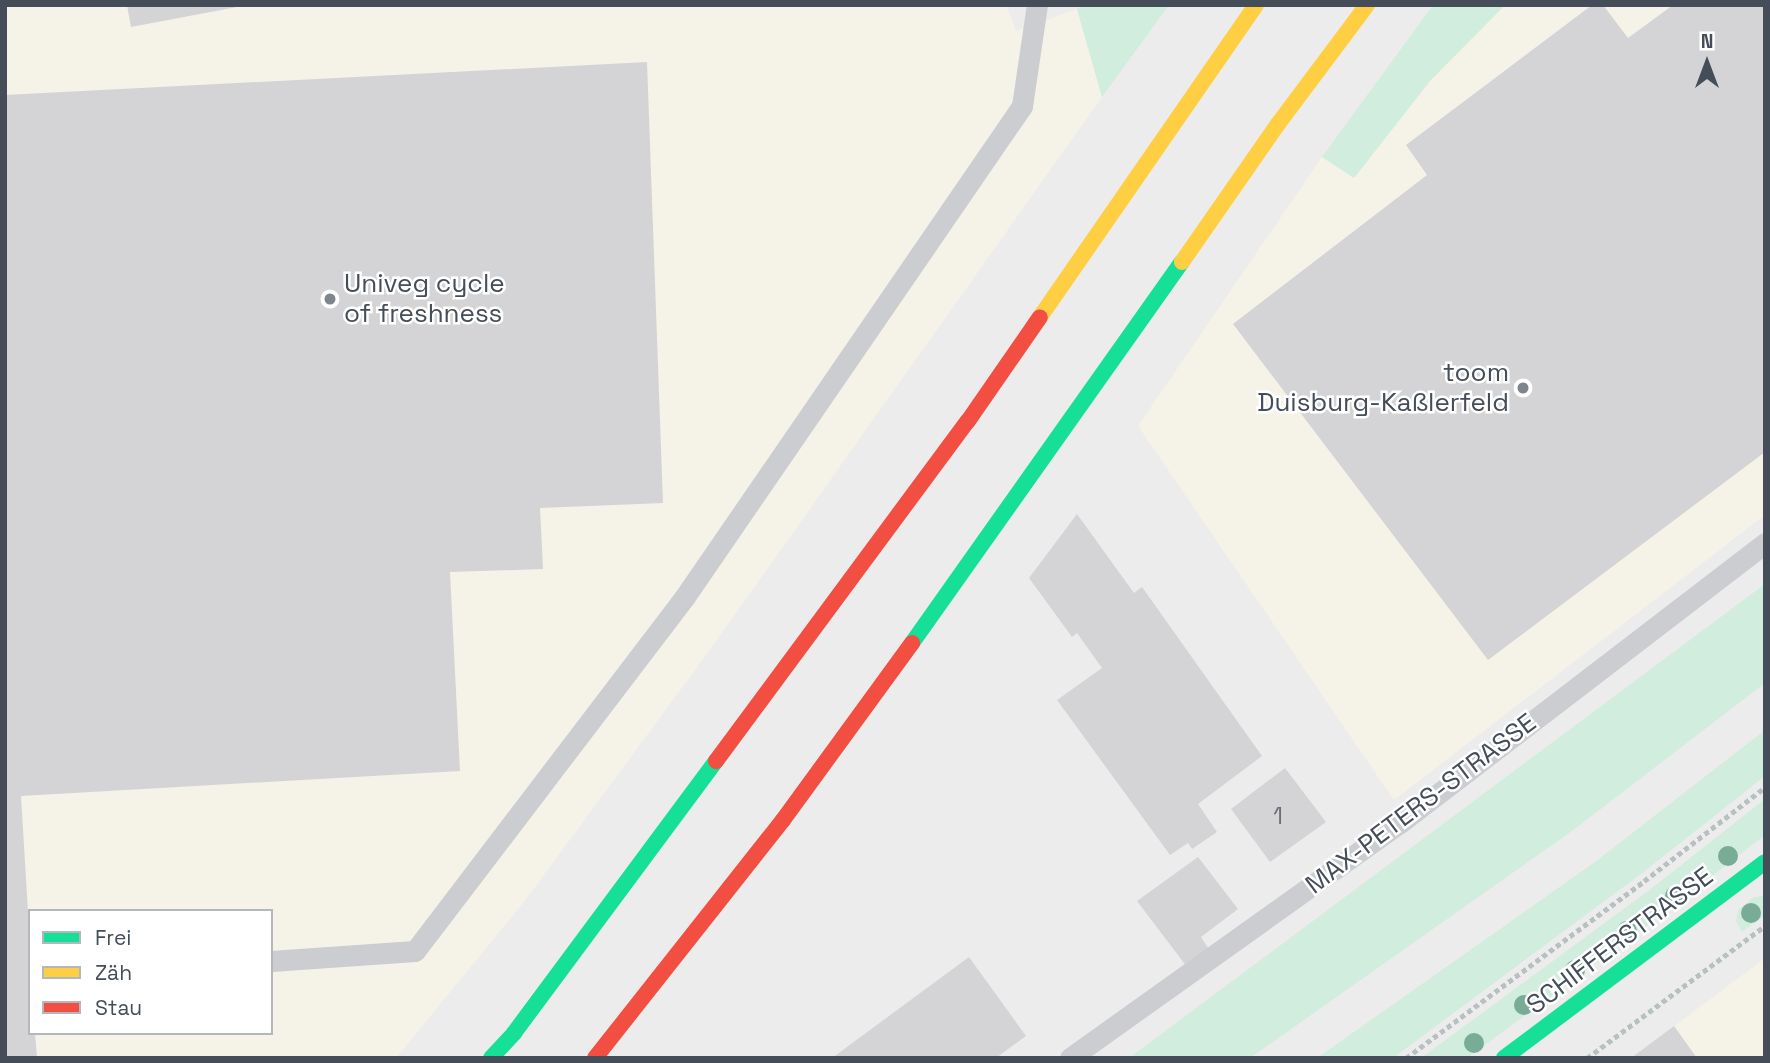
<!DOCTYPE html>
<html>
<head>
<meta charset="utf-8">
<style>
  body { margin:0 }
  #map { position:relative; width:1770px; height:1063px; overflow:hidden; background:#edecec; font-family:"Space Grotesk",sans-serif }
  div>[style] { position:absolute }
  .commercial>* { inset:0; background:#f5f2e7 }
  .green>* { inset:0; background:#d0edde }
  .building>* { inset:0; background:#d4d4d6 }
  .path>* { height:4.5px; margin-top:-2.25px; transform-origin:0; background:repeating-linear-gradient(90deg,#b7c2c0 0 5px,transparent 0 8.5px) }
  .lane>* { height:21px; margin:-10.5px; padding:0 10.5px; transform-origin:10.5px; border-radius:10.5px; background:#cbcdd0 }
  .fast>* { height:16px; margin:-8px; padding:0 8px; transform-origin:8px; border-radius:8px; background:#16e098 }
  .slow>* { height:16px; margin:-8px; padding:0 8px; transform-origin:8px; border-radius:8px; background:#ffcf43 }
  .jam>* { height:16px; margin:-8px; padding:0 8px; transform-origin:8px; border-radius:8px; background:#f24e42 }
  .trees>* { width:20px; height:20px; margin:-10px; border-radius:50%; background:#78ac96 }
  .dots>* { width:19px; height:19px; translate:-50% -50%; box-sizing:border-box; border:4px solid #fff; border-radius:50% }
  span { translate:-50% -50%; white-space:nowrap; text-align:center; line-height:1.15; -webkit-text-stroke:5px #fff; paint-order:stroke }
  .number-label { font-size:23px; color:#6a7079 }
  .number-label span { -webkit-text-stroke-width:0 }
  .poi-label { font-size:26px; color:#444d58 }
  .left { translate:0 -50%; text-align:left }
  .right { translate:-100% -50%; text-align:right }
  .street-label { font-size:26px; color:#444d58 }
  .frame { position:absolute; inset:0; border:7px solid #444d58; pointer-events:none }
  .legend { position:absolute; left:28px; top:909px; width:245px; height:126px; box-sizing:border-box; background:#fff; border:2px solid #b4b8bc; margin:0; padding:9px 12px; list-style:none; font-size:21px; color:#444d58 }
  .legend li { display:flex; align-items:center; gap:14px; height:35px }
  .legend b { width:35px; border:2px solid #b4b8bc }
  .north { position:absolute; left:1672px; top:28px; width:70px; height:70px; -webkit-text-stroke:5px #fff; paint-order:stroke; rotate:0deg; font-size:19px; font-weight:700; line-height:28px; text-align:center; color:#444d58 }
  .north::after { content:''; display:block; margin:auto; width:24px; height:32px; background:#444d58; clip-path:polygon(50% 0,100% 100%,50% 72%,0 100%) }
</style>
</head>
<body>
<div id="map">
  <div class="commercial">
    <div style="clip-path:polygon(evenodd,5px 5px,1006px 5px,1016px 31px,1077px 9px,1102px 97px,709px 651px,524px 902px,396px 1058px,5px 1058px,5px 5px,30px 911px,271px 911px,271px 1033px,30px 1033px,30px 911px)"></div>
    <div style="clip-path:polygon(1505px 5px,1765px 5px,1765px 515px,1394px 800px,1138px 426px,1322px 157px,1354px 178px,1430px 81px)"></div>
    <div style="clip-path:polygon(1765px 958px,1765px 1058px,1631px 1058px,1709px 1000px)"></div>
  </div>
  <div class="green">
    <div style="clip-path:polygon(1084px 5px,1169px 5px,1102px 97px,1077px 9px)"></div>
    <div style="clip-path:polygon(1433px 5px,1505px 5px,1430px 81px,1354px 178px,1322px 157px)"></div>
    <div style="clip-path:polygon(1765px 584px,1765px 683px,1572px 831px,1250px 1058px,1129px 1058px)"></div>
    <div style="clip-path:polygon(1765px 730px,1765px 776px,1641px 874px,1393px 1058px,1317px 1058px,1595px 862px)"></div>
    <div style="clip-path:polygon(1765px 799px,1765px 835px,1667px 911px,1467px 1058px,1421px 1058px,1652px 888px)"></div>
    <div style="clip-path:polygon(1765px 896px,1765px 915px,1742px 932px,1736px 921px,1738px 910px,1754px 897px)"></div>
  </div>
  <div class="building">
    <div style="clip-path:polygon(127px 5px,237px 5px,237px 7px,131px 27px)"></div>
    <div style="clip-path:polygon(1592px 5px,1603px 5px,1628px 38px,1673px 5px,1765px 5px,1765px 452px,1488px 660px,1233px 324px,1427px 175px,1406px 145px)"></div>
    <div style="clip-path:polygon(647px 62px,663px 503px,540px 508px,543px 569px,450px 572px,460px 771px,21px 796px,30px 945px,30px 1033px,35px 1033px,37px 1058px,5px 1058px,5px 95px)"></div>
    <div style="clip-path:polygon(1077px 514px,1134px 593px,1142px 587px,1262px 756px,1198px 804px,1217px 832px,1192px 849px,1188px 843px,1170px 855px,1057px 700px,1102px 668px,1077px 633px,1072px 637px,1029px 578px)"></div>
    <div style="clip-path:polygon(1285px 768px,1326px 822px,1270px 862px,1231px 809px)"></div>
    <div style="clip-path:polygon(1198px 857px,1238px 909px,1201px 937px,1210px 951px,1187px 967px,1137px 901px)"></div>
    <div style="clip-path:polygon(969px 957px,1026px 1036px,996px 1058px,832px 1058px)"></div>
    <div style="clip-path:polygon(1674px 1026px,1697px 1058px,1631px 1058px)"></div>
  </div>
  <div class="path">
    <div style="left:1406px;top:1058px;width:297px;rotate:-36.6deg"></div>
    <div style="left:1644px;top:881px;width:153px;rotate:-37.8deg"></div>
    <div style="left:1587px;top:1058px;width:222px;rotate:-36.6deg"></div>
  </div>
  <div class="lane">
    <div style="left:271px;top:961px;width:144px;rotate:-4deg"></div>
    <div style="left:415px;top:951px;width:444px;rotate:-52.7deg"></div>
    <div style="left:684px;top:598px;width:597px;rotate:-55.51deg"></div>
    <div style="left:1022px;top:106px;width:102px;rotate:-81.6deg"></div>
    <div style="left:1070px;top:1058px;width:405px;rotate:-35.5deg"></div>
    <div style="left:1400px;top:823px;width:460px;rotate:-37.5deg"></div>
  </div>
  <div class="fast">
    <div style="left:912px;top:643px;width:467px;rotate:-54.7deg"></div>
    <div style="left:491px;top:1058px;width:34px;rotate:-47deg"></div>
    <div style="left:514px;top:1033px;width:339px;rotate:-53.4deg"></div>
    <div style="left:1504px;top:1058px;width:326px;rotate:-36.9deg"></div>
  </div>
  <div class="slow">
    <div style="left:1182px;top:262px;width:168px;rotate:-55.2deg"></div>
    <div style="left:1278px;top:124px;width:149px;rotate:-53.2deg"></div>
    <div style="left:1040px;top:317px;width:379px;rotate:-55.3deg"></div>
  </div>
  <div class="jam">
    <div style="left:716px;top:761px;width:423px;rotate:-53.5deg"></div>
    <div style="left:968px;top:421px;width:126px;rotate:-55.3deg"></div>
    <div style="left:595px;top:1058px;width:303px;rotate:-51.7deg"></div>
    <div style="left:783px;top:820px;width:219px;rotate:-53.9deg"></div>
  </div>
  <div class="trees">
    <div style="left:1728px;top:856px"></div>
    <div style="left:1675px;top:896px"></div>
    <div style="left:1751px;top:913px"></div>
    <div style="left:1627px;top:931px"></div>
    <div style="left:1575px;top:970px"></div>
    <div style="left:1524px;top:1005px"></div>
    <div style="left:1474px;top:1043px"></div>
  </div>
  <div class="dots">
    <div style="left:330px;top:299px;background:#7f858c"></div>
    <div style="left:1523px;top:388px;background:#7f858c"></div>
  </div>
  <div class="number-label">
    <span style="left:1278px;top:816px">1</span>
  </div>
  <div class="poi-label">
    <span class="left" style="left:344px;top:299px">Univeg cycle<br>of freshness</span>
    <span class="right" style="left:1509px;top:388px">toom<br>Duisburg-Kaßlerfeld</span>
  </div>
  <div class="street-label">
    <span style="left:1421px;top:804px;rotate:-37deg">MAX-PETERS-STRASSE</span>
    <span style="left:1620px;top:941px;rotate:-37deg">SCHIFFERSTRASSE</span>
  </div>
  <div class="frame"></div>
  <ul class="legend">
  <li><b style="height:9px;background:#16e098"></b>Frei</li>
  <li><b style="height:9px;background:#ffcf43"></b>Zäh</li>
  <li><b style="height:9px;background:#f24e42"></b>Stau</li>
  </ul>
  <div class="north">N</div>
</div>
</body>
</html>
